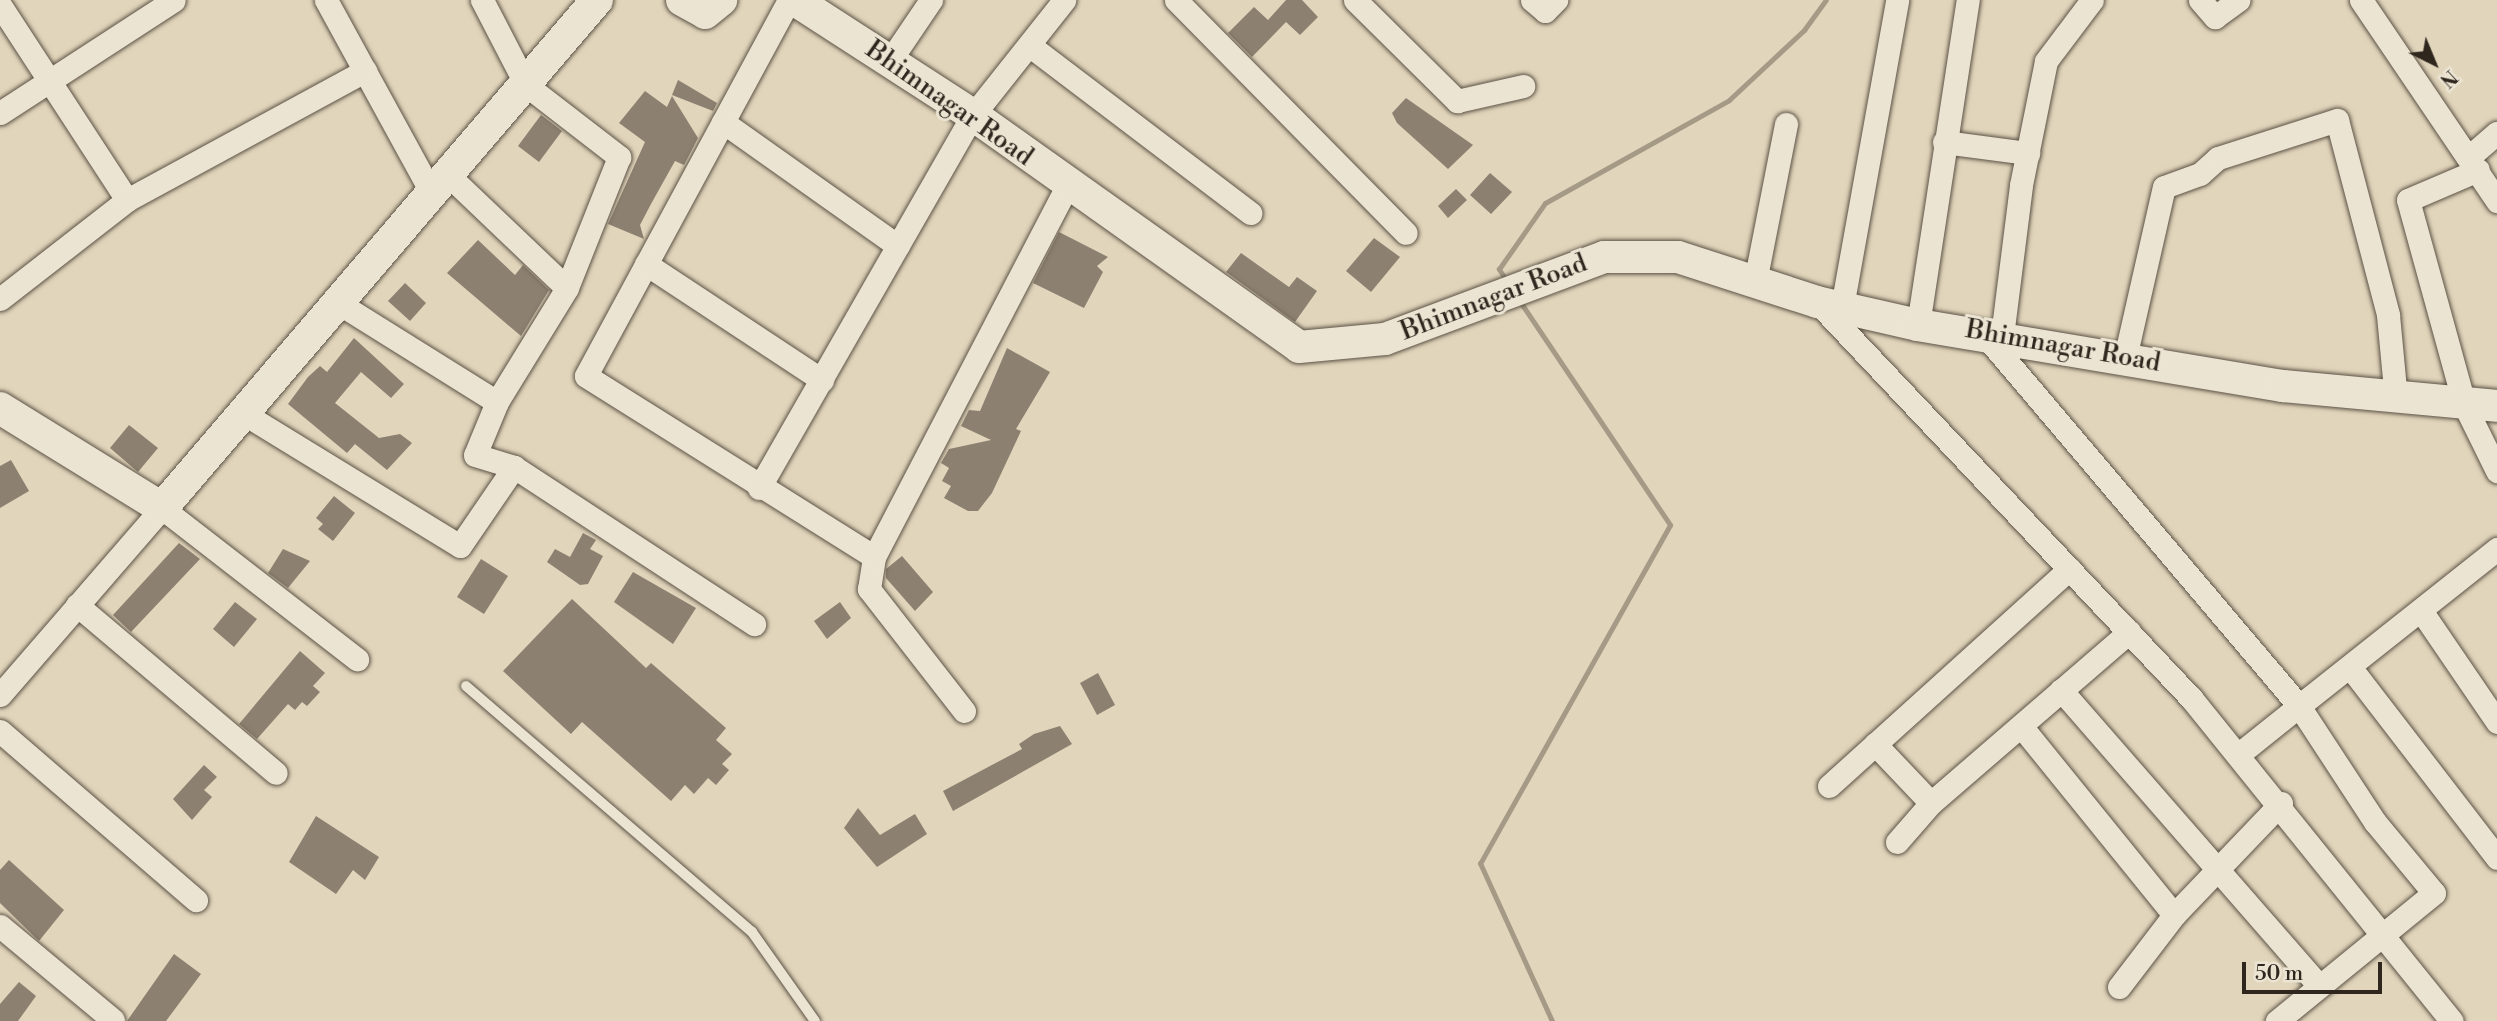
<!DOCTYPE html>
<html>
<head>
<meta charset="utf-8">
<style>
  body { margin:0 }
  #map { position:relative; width:2497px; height:1021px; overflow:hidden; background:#e1d5bb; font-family:"Libre Bodoni",serif }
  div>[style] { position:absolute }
  .stream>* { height:5px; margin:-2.5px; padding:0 2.5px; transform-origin:2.5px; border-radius:2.5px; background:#a49a86 }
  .building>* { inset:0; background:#8c8170 }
  .roads { filter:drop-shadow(0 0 2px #5c5245) drop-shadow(0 0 2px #5c5245) }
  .lane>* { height:10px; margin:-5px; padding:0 5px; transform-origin:5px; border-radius:5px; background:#ece4d3 }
  .street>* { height:23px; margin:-11.5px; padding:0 11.5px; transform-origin:11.5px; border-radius:11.5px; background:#ece4d3 }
  .secondary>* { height:32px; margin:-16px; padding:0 16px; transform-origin:16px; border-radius:16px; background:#ece4d3 }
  span { translate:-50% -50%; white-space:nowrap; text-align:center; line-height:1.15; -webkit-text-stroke:6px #ece4d3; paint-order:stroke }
  .street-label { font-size:26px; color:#2f271e }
  .north { position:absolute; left:2399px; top:28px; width:70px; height:70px; -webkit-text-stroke:5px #ece4d3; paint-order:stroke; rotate:137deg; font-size:19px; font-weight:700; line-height:28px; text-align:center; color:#2f271e }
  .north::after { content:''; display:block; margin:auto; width:24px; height:32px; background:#2f271e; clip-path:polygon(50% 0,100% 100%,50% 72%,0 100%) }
  .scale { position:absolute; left:2242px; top:962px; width:140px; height:32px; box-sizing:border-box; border:4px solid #2f271e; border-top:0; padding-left:9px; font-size:21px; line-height:24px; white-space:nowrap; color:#2f271e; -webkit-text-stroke:5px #ece4d3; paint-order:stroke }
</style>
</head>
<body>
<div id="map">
  <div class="stream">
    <div style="left:1508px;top:283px;width:17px;rotate:-123deg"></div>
    <div style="left:1499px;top:269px;width:80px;rotate:-55.1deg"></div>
    <div style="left:1545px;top:203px;width:211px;rotate:-29.2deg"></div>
    <div style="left:1729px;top:100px;width:103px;rotate:-43deg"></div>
    <div style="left:1804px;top:30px;width:37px;rotate:-54deg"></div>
    <div style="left:1519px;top:300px;width:271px;rotate:56.1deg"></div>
    <div style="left:1670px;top:525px;width:388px;rotate:119.3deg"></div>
    <div style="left:1480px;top:863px;width:174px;rotate:65.5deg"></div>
  </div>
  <div class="building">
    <div style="clip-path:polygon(1286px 0,1302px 0,1318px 17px,1300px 35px,1286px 22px,1252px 57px,1228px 33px,1254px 7px,1268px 20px)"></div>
    <div style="clip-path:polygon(678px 80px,717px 103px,713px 111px,672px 95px)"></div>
    <div style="clip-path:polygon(645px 91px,667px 107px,672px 96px,698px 138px,684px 165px,675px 161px,651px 204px,640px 225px,644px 239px,608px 224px,645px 142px,619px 123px)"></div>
    <div style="clip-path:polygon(1406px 98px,1473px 145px,1448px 169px,1397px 123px,1392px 113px)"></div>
    <div style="clip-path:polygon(541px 115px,562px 131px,539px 162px,518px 146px)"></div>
    <div style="clip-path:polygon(1490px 173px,1512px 192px,1491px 214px,1470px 195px)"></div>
    <div style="clip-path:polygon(1456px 189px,1467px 200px,1448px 218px,1438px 206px)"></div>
    <div style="clip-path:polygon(1059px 232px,1108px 257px,1097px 266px,1103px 272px,1084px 308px,1033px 283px)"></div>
    <div style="clip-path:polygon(1374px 238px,1400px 257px,1371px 292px,1346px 271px)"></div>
    <div style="clip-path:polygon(478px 240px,515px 275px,523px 265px,549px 290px,521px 336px,447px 273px)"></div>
    <div style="clip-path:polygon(1241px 253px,1289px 287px,1297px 277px,1317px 291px,1295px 322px,1226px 272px)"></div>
    <div style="clip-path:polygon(405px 283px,426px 303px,410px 321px,388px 301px)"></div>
    <div style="clip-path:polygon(354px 338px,404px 384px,391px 398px,361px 372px,335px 403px,379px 438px,400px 434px,412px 443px,387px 470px,355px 444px,347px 453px,288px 404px,308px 377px,320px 366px,327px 372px)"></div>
    <div style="clip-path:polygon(1007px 348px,1050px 372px,1016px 429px,1021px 431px,992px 493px,978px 511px,968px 511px,944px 498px,951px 486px,942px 481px,949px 468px,941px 463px,949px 449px,991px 440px,961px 426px,969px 410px,980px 411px)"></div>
    <div style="clip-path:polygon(129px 425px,158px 448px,138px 472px,110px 448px)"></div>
    <div style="clip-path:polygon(11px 460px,29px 491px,0 508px,0 466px)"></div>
    <div style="clip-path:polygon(334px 496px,355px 513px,333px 541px,318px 529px,323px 524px,316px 518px)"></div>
    <div style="clip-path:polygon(583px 533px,596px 540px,590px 549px,603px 556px,588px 584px,580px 585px,547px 562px,555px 549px,570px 557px)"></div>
    <div style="clip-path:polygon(179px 543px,200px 559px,131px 632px,113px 615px)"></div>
    <div style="clip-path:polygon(283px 549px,310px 561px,288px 588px,268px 573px)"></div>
    <div style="clip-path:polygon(902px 556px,933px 592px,915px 611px,886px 578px,886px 569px)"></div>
    <div style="clip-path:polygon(481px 559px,508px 576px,484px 614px,457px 597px)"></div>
    <div style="clip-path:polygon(633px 572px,696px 608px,673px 644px,614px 602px)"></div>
    <div style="clip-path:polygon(572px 599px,646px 668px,651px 663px,726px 728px,716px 740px,732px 754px,722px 764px,729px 770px,716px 785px,708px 778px,694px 794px,685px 785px,671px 801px,582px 722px,571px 734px,503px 671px)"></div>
    <div style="clip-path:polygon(235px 602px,257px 619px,234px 647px,213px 629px)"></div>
    <div style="clip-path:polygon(840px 602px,851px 618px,827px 639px,814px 621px)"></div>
    <div style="clip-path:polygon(300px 651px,325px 673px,313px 686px,320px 692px,307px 706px,302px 702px,295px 710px,288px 704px,257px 739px,239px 724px)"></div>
    <div style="clip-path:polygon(1098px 673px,1115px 705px,1097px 715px,1080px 683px)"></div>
    <div style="clip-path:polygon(1060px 726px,1072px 744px,953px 811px,943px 791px,1022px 749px,1019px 744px,1034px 734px)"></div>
    <div style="clip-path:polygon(204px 765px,217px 777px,204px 790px,212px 797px,192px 820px,173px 799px)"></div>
    <div style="clip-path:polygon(858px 808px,880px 835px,915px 814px,927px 834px,877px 867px,844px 828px)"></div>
    <div style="clip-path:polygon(316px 816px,379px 857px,365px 880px,353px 870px,336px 894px,289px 862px)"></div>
    <div style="clip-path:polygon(9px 860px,64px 910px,39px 941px,0 903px,0 870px)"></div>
    <div style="clip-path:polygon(174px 954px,201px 974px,166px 1021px,127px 1021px)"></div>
    <div style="clip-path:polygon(19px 982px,36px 996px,18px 1021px,0 1021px,0 1004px)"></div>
  </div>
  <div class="roads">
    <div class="lane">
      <div style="left:466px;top:686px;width:377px;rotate:40.7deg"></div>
      <div style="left:752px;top:932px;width:109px;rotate:54.7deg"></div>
    </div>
    <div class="street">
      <div style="left:326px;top:0;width:217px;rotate:61.3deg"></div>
      <div style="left:482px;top:0;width:96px;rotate:62.6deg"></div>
      <div style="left:526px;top:85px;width:118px;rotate:37.7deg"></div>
      <div style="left:619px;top:157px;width:141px;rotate:111.7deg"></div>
      <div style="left:567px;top:288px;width:134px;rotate:121.6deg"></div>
      <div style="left:497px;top:402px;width:57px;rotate:112.5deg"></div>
      <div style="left:475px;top:455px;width:41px;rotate:17.1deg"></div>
      <div style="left:789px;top:0;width:427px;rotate:118.4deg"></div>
      <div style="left:586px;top:376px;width:340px;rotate:32.1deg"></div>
      <div style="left:1176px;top:0;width:327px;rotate:45.4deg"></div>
      <div style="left:1355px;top:0;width:144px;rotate:44.7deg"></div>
      <div style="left:1457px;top:101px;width:68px;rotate:-12.8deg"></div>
      <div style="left:1532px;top:0;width:17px;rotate:40deg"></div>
      <div style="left:1545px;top:11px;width:16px;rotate:-45deg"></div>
      <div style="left:2200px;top:0;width:23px;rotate:49deg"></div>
      <div style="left:2215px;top:17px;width:29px;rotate:-36deg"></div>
      <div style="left:2361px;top:0;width:243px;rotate:55.9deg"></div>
      <div style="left:0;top:5px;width:233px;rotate:56.9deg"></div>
      <div style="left:1029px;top:45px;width:278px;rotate:37.2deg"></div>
      <div style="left:889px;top:62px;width:75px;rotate:-55.9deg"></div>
      <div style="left:0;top:113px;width:207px;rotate:-33deg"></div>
      <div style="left:723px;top:122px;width:214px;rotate:35.3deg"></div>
      <div style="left:1944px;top:142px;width:85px;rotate:7.5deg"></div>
      <div style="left:2469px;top:157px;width:37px;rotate:-41deg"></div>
      <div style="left:2478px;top:170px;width:76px;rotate:156.8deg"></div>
      <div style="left:2408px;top:200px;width:212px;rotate:74.6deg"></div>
      <div style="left:2464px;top:404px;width:75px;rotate:63.8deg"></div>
      <div style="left:445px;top:172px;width:168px;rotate:43.6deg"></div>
      <div style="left:646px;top:264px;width:211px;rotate:33.4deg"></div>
      <div style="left:1755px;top:282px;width:161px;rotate:-78.9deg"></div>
      <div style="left:0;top:299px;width:161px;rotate:-37.9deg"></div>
      <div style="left:127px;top:200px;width:271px;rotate:-28.5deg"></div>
      <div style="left:1817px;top:302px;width:545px;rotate:46.64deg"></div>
      <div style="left:2191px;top:698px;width:415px;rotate:51.1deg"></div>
      <div style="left:340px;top:304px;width:185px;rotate:32deg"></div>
      <div style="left:1842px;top:307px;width:312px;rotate:-79.8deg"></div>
      <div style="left:1918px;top:325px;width:329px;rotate:-81.3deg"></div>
      <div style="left:1982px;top:332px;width:490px;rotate:49.7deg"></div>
      <div style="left:2299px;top:706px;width:253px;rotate:-38.4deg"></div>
      <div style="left:2002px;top:336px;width:152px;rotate:-82.8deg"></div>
      <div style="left:2021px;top:185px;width:126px;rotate:-78.6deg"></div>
      <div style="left:2046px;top:61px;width:76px;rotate:-53deg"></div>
      <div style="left:2125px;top:358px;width:175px;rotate:-77.2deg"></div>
      <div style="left:2164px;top:187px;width:38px;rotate:-20deg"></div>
      <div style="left:2200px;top:174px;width:24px;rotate:-42deg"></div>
      <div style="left:2218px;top:158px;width:125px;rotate:-17.7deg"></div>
      <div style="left:2337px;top:120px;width:202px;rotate:75.3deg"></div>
      <div style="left:2388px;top:315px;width:84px;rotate:84.6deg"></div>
      <div style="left:251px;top:418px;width:245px;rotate:31.5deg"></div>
      <div style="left:460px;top:546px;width:96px;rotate:-55.6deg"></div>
      <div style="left:514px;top:467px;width:287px;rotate:33.2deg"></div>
      <div style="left:759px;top:488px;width:430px;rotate:-60.2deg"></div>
      <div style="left:973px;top:115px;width:147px;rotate:-51.6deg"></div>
      <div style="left:77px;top:605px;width:260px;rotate:40.2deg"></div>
      <div style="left:2422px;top:612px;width:133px;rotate:55.7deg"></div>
      <div style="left:2350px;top:667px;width:241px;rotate:52.4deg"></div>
      <div style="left:2061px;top:690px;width:393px;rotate:48.9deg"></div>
      <div style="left:0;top:695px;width:247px;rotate:-49.1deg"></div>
      <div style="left:162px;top:508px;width:247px;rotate:37.8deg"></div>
      <div style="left:964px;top:711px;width:155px;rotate:-127.9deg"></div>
      <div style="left:869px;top:589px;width:32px;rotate:-81deg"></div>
      <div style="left:874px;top:557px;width:417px;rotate:-62.5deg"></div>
      <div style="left:2021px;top:726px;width:243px;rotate:51deg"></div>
      <div style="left:0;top:731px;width:259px;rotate:40.8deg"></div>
      <div style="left:1875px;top:744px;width:81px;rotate:46.5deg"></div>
      <div style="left:2239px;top:754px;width:77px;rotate:-38.7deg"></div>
      <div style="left:2299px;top:706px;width:139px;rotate:56.8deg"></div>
      <div style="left:2375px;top:822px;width:92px;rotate:50.3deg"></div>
      <div style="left:2434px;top:893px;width:203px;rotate:140.8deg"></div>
      <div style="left:1829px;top:786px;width:324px;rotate:-42.1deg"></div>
      <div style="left:1897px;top:842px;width:52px;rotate:-48.9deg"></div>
      <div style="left:1931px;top:803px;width:262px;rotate:-40.8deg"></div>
      <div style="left:0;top:926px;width:147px;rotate:39.8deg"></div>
      <div style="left:2119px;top:987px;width:91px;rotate:-52.6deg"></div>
      <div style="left:2174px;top:915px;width:155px;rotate:-46.3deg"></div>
    </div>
    <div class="secondary">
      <div style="left:682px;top:0;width:26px;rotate:29deg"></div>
      <div style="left:705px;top:13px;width:21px;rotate:-39deg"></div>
      <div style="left:795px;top:0;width:212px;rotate:32.9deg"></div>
      <div style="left:973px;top:115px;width:400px;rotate:35.4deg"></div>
      <div style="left:1299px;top:347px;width:86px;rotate:-5.3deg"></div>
      <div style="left:1385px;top:339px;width:234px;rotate:-20.5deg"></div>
      <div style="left:1604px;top:257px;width:74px"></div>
      <div style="left:1678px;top:257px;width:146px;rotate:17.9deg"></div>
      <div style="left:1817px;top:302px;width:104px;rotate:12.8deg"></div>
      <div style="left:1918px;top:325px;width:370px;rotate:9.5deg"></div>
      <div style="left:2283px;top:386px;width:215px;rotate:5.3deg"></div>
      <div style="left:0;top:408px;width:190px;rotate:31.7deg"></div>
      <div style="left:162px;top:508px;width:669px;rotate:-49.43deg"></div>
    </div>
  </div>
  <div class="street-label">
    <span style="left:949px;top:104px;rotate:35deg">Bhimnagar Road</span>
    <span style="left:1494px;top:298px;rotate:-21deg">Bhimnagar Road</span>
    <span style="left:2063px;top:347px;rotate:10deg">Bhimnagar Road</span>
  </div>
  <div class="north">N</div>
  <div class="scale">50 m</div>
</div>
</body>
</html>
